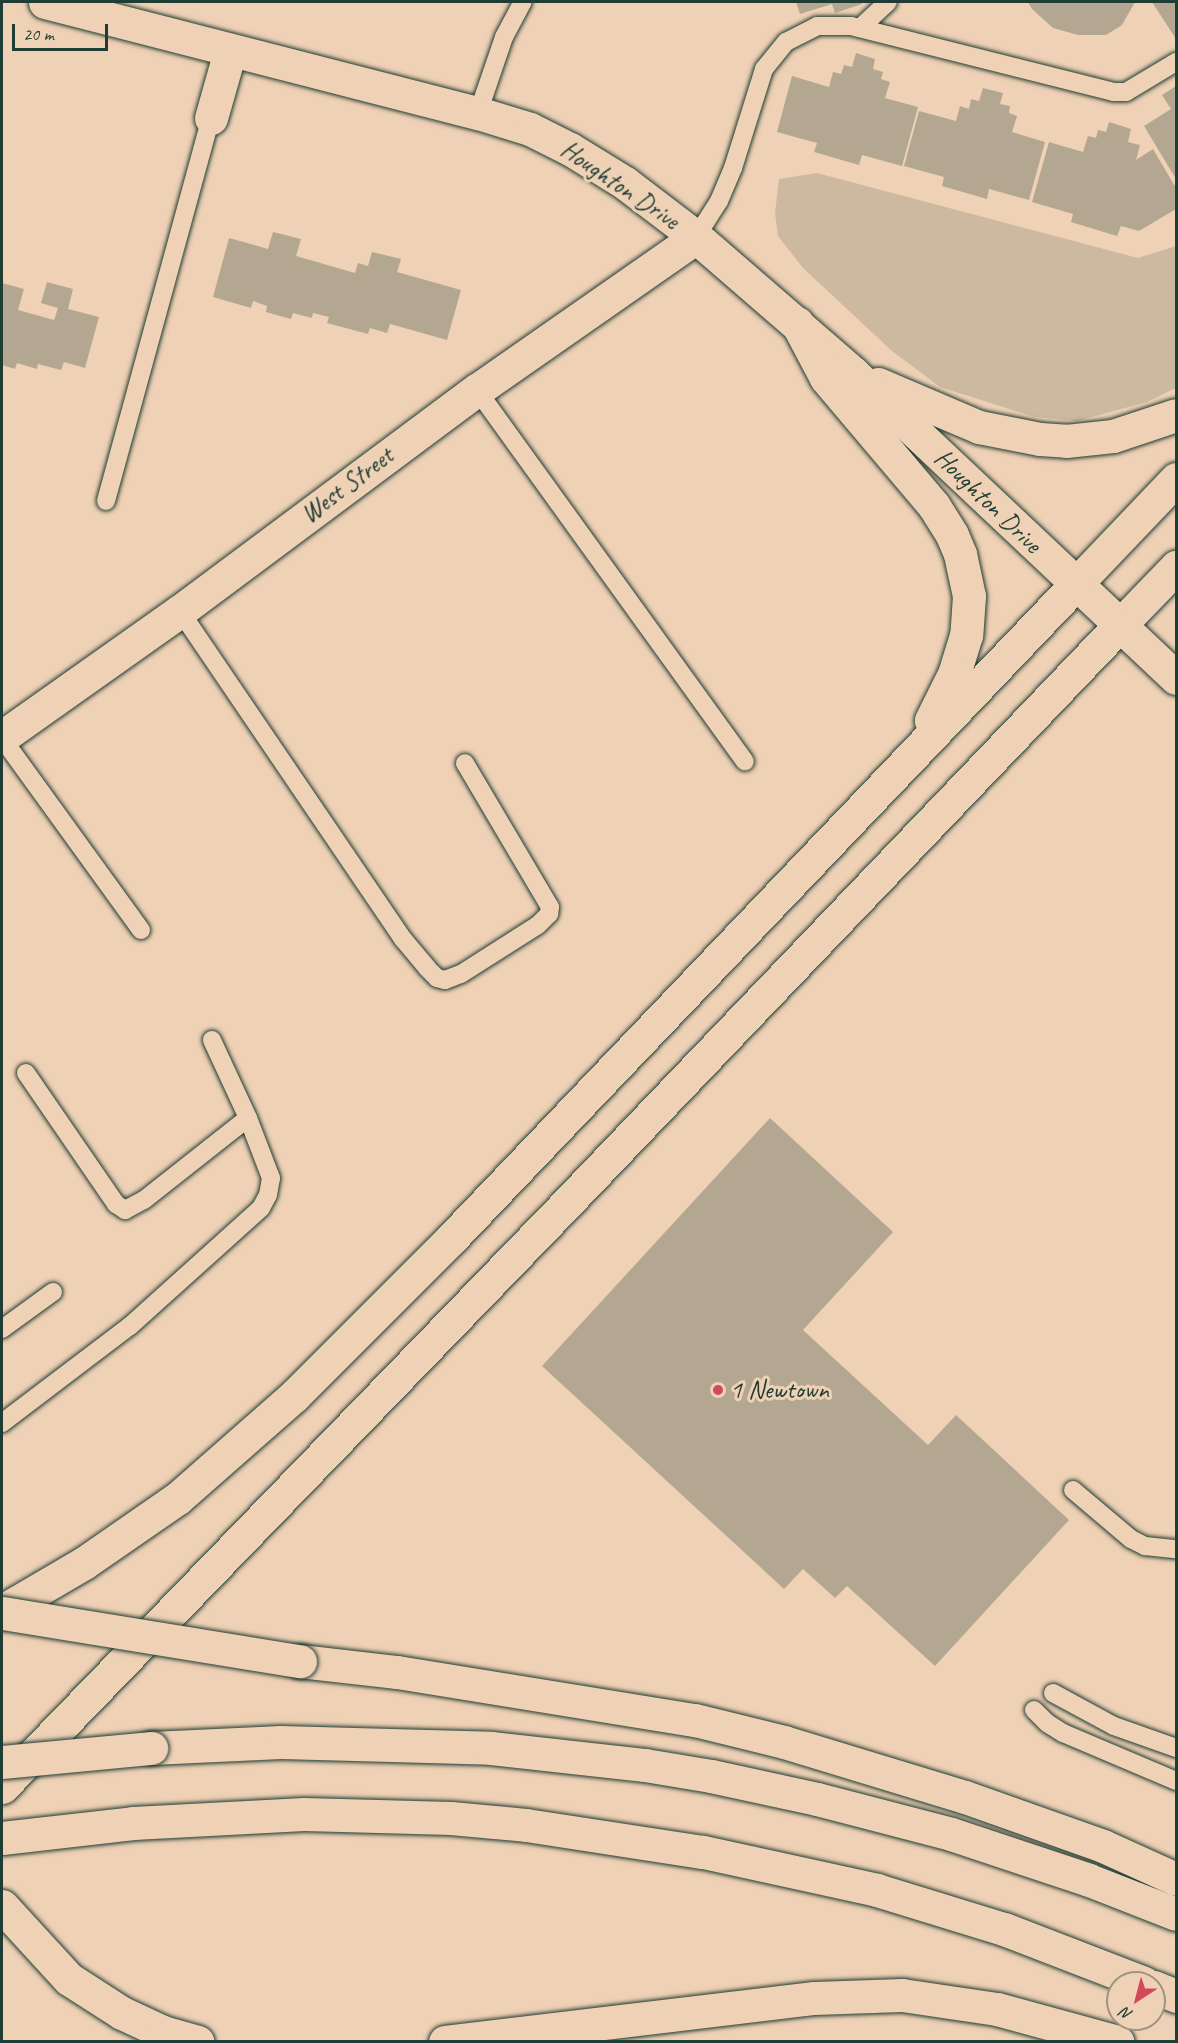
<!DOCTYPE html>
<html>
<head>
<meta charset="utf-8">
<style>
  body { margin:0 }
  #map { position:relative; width:1178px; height:2043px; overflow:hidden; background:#efd1b5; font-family:Caveat,sans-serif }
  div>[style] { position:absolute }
  .green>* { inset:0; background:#cdb9a0 }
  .building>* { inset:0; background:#b4a791 }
  .roads { filter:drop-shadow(0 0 2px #1f3d34) drop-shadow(0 0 2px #1f3d34) }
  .service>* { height:18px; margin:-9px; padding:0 9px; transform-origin:9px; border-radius:9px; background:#efd1b5 }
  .minor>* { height:33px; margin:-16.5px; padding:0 16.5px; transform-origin:16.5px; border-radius:16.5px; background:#efd1b5 }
  .tertiary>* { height:33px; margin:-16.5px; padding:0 16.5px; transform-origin:16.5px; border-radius:16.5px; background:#efd1b5 }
  .secondary>* { height:33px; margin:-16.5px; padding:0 16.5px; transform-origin:16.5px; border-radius:16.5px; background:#efd1b5 }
  .motorway>* { height:33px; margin:-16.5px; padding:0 16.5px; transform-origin:16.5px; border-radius:16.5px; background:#efd1b5 }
  .bridges { filter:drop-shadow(0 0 2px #1f3d34) drop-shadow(0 0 2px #1f3d34) }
  .motorway-bridge>* { height:33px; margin:-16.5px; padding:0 16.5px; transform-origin:16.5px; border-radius:16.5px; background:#efd1b5 }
  .dots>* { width:16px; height:16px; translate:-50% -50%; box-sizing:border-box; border:3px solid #efd1b5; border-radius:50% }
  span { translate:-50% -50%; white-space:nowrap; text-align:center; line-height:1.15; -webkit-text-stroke:6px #efd1b5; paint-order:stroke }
  .street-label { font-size:26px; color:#1f3d34 }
  .poi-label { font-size:26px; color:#1f3d34 }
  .left { translate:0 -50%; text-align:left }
  .frame { position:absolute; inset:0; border:3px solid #1f3d34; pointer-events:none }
  .north { position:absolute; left:1106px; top:1971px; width:60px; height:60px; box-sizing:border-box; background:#efd1b5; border:2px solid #9c9681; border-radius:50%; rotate:216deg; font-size:16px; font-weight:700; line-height:24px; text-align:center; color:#1f3d34 }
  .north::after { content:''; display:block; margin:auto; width:21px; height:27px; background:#d1495b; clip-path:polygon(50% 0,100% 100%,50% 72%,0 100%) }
  .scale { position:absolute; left:12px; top:24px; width:96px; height:27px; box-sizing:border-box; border:3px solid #1f3d34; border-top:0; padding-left:8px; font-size:18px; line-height:21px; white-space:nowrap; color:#1f3d34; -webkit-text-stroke:4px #efd1b5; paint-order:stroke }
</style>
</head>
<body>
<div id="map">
  <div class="green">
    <div style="clip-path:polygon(817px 173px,1138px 258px,1176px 246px,1176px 388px,1147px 402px,1077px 421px,1035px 417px,940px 387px,892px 351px,803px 268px,778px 236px,775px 213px,779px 179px)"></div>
  </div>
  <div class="building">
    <div style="clip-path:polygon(796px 2px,861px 2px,862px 4px,835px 13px,832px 4px,800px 14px)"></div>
    <div style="clip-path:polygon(1028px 2px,1135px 2px,1122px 25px,1106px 35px,1078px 35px,1053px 28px,1032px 9px)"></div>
    <div style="clip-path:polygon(1152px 2px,1176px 2px,1176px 39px)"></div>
    <div style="clip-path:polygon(856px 53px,875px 59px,873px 69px,883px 72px,881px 79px,890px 82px,885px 98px,918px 107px,902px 166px,862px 155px,859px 165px,814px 152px,817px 143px,777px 132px,792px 76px,829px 87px,833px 72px,841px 74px,844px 65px,852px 67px)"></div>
    <div style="clip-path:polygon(1176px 86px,1176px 179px,1144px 126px,1171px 109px,1162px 95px)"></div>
    <div style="clip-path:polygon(983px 88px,1003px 93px,1000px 104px,1010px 106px,1009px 113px,1017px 116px,1012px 132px,1045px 142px,1029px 200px,989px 189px,987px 199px,942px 186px,944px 177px,904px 166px,919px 111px,956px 121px,960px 106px,969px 109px,971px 99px,979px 101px)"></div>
    <div style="clip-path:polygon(1109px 122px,1131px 129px,1128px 142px,1140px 145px,1136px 160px,1153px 149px,1176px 188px,1176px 209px,1139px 231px,1121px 226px,1117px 236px,1071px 222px,1073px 214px,1032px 202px,1049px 142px,1083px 152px,1088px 136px,1096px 138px,1098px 130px,1106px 132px)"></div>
    <div style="clip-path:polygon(273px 232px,301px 239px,296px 256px,355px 273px,358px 263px,368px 266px,372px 252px,401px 259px,397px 272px,461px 290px,447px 340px,390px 324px,387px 333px,370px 328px,368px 334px,327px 323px,329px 317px,313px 313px,312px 318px,293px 313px,291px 319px,266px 312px,267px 306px,253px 301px,251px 308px,213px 297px,229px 238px,268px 249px)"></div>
    <div style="clip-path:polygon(47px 282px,73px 289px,68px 309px,99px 317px,85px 368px,64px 362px,61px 370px,38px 364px,37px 369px,17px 363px,15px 369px,2px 365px,2px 283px,24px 289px,18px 310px,54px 320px,58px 308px,41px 303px)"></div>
    <div style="clip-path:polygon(770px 1118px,893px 1232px,803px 1330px,928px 1445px,956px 1415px,1069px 1520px,935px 1666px,847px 1586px,835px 1598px,803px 1569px,784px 1589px,542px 1366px)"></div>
  </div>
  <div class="roads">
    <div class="service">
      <div style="left:860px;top:28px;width:38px;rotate:-43deg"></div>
      <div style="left:478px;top:113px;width:80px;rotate:-71.1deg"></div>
      <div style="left:504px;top:37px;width:40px;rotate:-62deg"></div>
      <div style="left:696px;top:237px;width:43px;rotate:-57.4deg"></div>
      <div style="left:719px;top:201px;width:36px;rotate:-67deg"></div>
      <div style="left:733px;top:168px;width:104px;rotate:-72.6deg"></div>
      <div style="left:764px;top:69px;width:35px;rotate:-51deg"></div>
      <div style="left:786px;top:42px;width:35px;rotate:-27deg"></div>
      <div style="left:817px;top:26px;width:34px"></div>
      <div style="left:851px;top:26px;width:271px;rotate:14.1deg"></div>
      <div style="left:1114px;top:92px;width:12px"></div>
      <div style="left:1126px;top:92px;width:58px;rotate:-31deg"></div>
      <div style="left:477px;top:390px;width:458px;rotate:54.2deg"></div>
      <div style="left:106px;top:501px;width:397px;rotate:-74.7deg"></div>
      <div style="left:180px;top:611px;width:397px;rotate:55.8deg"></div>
      <div style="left:403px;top:939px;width:38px;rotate:50deg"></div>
      <div style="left:427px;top:968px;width:14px;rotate:45deg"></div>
      <div style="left:437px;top:978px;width:8px;rotate:14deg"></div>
      <div style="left:445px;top:980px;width:17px;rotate:-21deg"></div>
      <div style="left:461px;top:974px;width:91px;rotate:-32.5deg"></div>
      <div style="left:538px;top:925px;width:16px;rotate:-45deg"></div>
      <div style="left:549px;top:914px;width:7px;rotate:-82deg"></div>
      <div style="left:550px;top:907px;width:167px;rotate:-120.6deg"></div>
      <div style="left:2px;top:738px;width:237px;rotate:54.1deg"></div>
      <div style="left:26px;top:1073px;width:159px;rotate:55.5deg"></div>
      <div style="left:116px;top:1204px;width:11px;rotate:34deg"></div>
      <div style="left:125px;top:1210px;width:21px;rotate:-28deg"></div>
      <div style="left:144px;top:1200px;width:132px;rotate:-38.3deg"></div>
      <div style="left:2px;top:1329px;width:63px;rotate:-36deg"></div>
      <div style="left:2px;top:1423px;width:161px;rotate:-37.2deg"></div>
      <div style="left:130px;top:1326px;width:176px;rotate:-42deg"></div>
      <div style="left:261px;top:1208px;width:15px;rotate:-62deg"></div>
      <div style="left:268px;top:1195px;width:17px;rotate:-80deg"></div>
      <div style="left:271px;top:1178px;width:64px;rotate:-111deg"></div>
      <div style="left:248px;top:1118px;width:86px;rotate:-114.8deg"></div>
      <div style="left:1073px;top:1490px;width:76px;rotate:40.2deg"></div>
      <div style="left:1131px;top:1539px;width:16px;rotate:27deg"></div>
      <div style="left:1145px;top:1546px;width:31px;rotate:6deg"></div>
      <div style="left:1053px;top:1693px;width:69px;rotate:28.4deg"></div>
      <div style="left:1114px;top:1726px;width:66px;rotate:19.5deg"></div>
      <div style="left:1034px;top:1710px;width:18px;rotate:45deg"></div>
      <div style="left:1047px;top:1723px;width:19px;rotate:32deg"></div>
      <div style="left:1063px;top:1733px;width:123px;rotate:23deg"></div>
    </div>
    <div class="minor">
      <div style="left:211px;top:118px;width:70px;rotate:-74.2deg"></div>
    </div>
    <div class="tertiary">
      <div style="left:45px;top:2px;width:447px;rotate:14.4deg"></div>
      <div style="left:478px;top:113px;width:54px;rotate:17.1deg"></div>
      <div style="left:530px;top:129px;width:45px;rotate:26.6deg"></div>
      <div style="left:570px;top:149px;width:65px;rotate:31.7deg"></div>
      <div style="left:625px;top:183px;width:89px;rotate:37.3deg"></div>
      <div style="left:1120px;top:625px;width:77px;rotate:43.4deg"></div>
    </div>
    <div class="secondary">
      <div style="left:878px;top:384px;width:110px;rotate:23.1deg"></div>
      <div style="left:979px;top:427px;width:62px;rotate:11.1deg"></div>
      <div style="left:1040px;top:439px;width:26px;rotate:4deg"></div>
      <div style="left:1066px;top:441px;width:47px;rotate:-6.1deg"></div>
      <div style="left:1113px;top:436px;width:66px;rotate:-18.4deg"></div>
      <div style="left:1076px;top:584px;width:145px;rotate:-46.4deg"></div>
      <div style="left:2px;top:737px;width:218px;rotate:-35.3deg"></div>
      <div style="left:180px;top:611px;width:370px;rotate:-36.7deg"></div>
      <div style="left:477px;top:390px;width:267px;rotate:-34.9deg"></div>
      <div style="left:696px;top:237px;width:209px;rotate:40.9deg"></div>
      <div style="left:854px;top:374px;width:366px;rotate:43.3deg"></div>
      <div style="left:1120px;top:625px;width:81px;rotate:-46deg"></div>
    </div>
    <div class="motorway">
      <div style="left:797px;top:323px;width:62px;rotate:62.2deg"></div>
      <div style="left:826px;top:378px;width:167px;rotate:49.8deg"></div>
      <div style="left:934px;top:506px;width:34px;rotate:58deg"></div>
      <div style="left:952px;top:535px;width:21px;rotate:67deg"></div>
      <div style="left:960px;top:554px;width:43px;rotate:77.9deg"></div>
      <div style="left:969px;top:596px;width:39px;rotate:94deg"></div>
      <div style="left:966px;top:635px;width:39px;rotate:107deg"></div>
      <div style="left:955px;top:672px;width:54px;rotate:116.6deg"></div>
      <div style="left:2px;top:1611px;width:95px;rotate:-30.3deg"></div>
      <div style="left:84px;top:1563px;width:114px;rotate:-34.7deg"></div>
      <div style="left:178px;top:1498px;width:154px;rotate:-41.3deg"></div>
      <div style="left:294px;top:1396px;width:222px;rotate:-45deg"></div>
      <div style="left:451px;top:1239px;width:905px;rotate:-46.34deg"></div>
      <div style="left:300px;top:1661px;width:98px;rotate:6.5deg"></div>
      <div style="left:397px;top:1672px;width:302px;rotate:9.2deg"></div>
      <div style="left:695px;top:1720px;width:92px;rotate:13.9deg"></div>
      <div style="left:784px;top:1742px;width:189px;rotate:16.9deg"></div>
      <div style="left:965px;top:1797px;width:146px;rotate:19.5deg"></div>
      <div style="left:1103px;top:1846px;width:80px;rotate:24.3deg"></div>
      <div style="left:151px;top:1748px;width:130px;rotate:-2.6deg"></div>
      <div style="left:281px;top:1742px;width:210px;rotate:1.6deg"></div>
      <div style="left:491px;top:1748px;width:155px;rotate:6.3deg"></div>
      <div style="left:645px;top:1765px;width:67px;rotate:9.5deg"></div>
      <div style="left:711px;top:1776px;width:108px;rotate:12.2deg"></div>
      <div style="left:817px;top:1799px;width:138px;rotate:14.6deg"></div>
      <div style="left:951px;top:1834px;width:145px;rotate:18.4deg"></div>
      <div style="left:1089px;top:1880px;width:93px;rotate:21.3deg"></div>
      <div style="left:2px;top:1787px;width:815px;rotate:-45.94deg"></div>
      <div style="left:569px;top:1201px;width:797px;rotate:-46.27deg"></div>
      <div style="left:2px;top:1838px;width:132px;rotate:-6.5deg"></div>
      <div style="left:133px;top:1823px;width:171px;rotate:-3deg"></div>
      <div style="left:304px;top:1814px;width:147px;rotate:1.6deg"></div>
      <div style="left:451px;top:1818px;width:75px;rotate:5.3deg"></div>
      <div style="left:526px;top:1825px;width:179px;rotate:8.7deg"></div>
      <div style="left:703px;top:1852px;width:178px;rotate:12.3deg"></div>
      <div style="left:877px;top:1890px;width:133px;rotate:17.1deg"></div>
      <div style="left:1004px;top:1929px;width:150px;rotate:21.1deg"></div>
      <div style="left:2px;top:1906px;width:99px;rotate:47.5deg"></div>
      <div style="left:69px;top:1979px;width:63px;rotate:32.7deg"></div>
      <div style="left:122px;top:2013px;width:45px;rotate:24.9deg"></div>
      <div style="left:163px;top:2032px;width:36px;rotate:16deg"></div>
      <div style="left:1154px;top:1987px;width:24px;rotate:22deg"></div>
      <div style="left:445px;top:2042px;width:372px;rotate:-6.8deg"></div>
      <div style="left:814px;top:1998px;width:88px;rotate:-2deg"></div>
      <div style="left:902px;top:1995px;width:96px;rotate:8.4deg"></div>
      <div style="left:997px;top:2009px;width:125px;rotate:15.3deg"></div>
    </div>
  </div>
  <div class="bridges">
    <div class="motorway-bridge">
      <div style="left:2px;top:1613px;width:302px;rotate:9.2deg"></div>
      <div style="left:2px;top:1762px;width:150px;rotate:-5.4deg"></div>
    </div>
  </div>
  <div class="dots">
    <div style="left:718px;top:1390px;background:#d1495b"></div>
  </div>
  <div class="street-label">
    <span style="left:620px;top:185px;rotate:34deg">Houghton Drive</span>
    <span style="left:347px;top:485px;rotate:-37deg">West Street</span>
    <span style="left:988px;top:501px;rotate:44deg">Houghton Drive</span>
  </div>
  <div class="poi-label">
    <span class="left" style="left:730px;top:1390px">1 Newtown</span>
  </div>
  <div class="frame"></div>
  <div class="north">N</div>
  <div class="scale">20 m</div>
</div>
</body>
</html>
